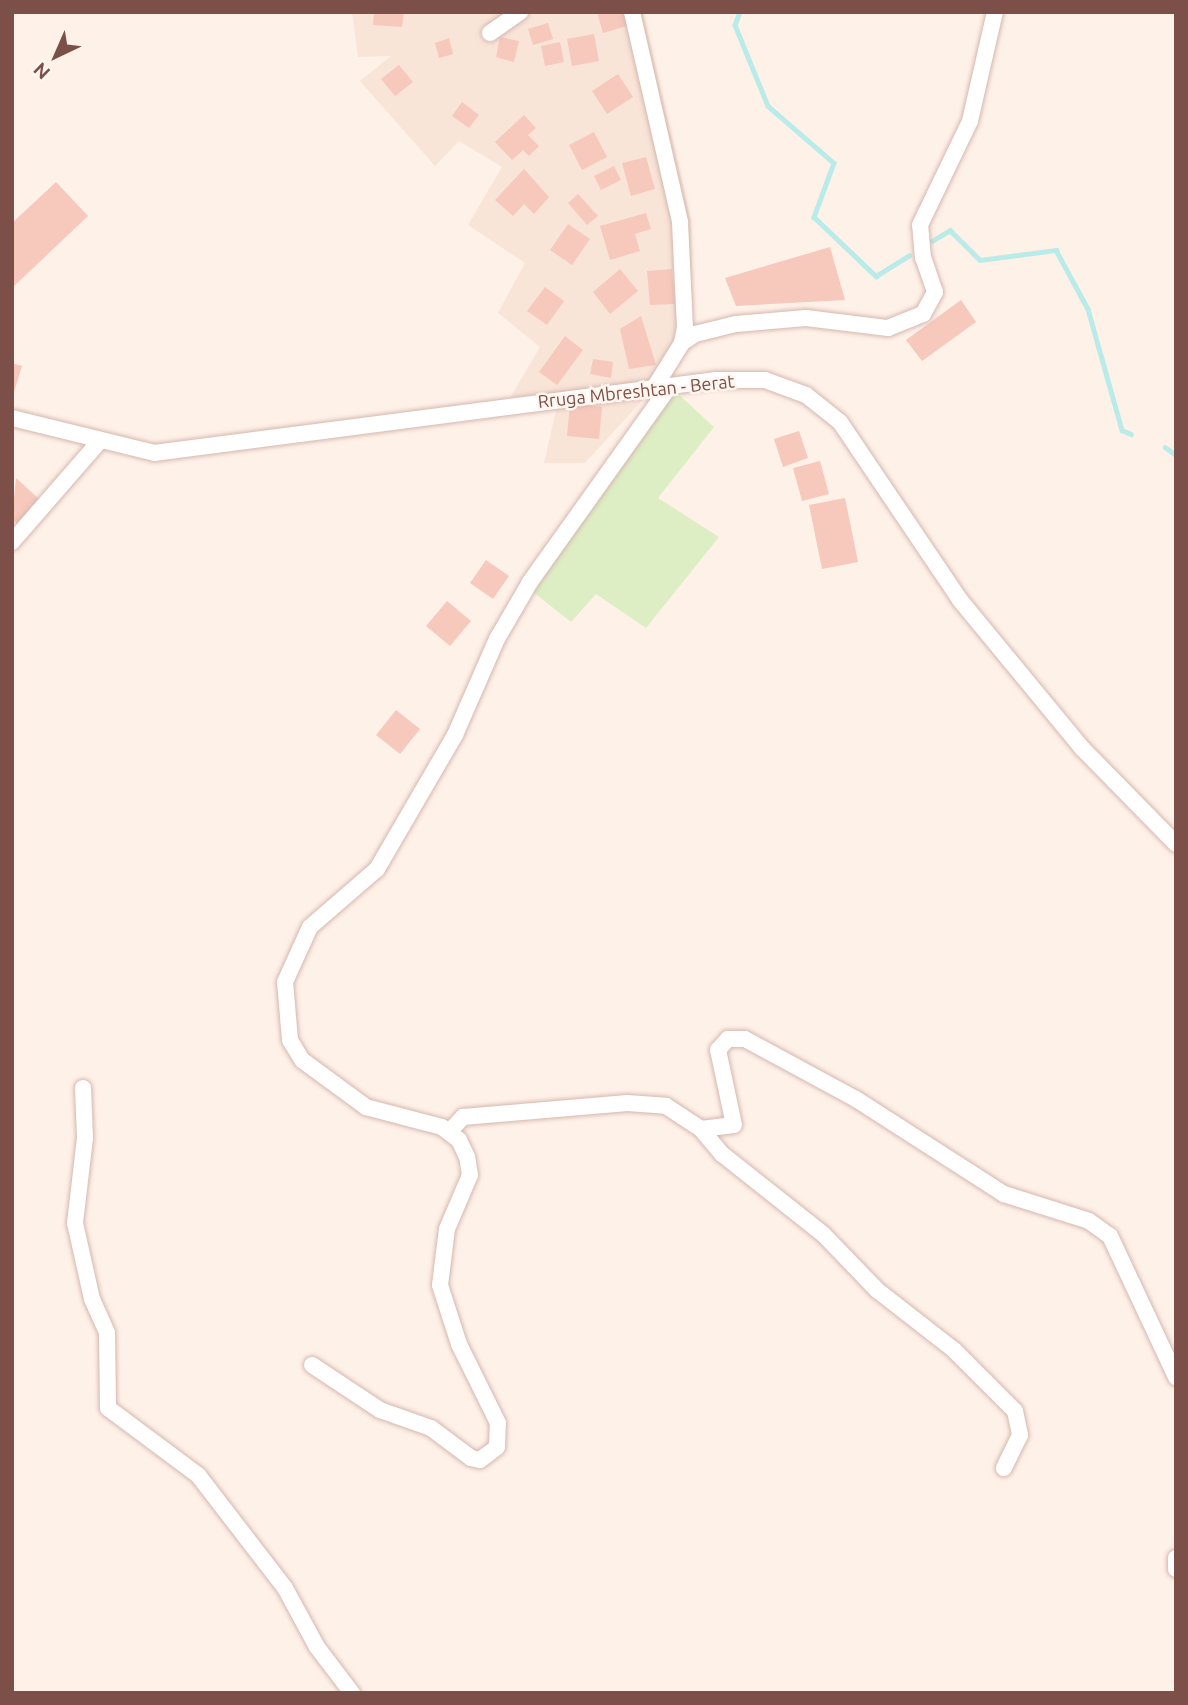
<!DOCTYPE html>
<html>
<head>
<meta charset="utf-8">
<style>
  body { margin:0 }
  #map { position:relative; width:1188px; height:1705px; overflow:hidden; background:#fef1e8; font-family:Ubuntu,sans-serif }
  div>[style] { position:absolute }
  .residential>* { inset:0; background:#f9e4d8 }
  .green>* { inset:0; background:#ddeec4 }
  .stream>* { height:4.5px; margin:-2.25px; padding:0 2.25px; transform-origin:2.25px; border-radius:2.25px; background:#b9ebe8 }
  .building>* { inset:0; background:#f7c8bc }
  .roads { filter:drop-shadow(0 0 2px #d5b7ae) drop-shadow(0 0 2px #d5b7ae) }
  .minor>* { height:16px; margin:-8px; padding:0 8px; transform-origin:8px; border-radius:8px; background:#fff }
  span { translate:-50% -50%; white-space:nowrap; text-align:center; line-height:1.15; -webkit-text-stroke:5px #fff6f0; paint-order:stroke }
  .street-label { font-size:18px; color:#7c5048 }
  .frame { position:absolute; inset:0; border:14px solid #7c5048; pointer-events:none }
  .north { position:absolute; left:21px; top:21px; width:70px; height:70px; -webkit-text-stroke:5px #fff6f0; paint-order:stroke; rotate:224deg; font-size:19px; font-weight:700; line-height:28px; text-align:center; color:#7c5048 }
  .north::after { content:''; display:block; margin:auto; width:24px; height:32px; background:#7c5048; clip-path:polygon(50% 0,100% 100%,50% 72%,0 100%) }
</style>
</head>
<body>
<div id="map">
  <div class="residential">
    <div style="clip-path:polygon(352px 12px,643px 12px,691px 221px,693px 345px,585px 463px,544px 463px,560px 393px,510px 398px,540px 347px,498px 313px,525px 263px,468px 225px,502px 167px,459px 141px,435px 166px,360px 81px,391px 56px,358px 57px)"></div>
  </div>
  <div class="green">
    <div style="clip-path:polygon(675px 391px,714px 427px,658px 498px,719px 537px,646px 628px,596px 594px,571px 622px,533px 592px)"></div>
  </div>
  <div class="stream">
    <div style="left:740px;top:12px;width:14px;rotate:111deg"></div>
    <div style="left:735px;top:25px;width:87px;rotate:67.8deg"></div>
    <div style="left:768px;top:106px;width:87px;rotate:40.8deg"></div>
    <div style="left:834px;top:163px;width:58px;rotate:110.3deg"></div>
    <div style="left:814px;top:217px;width:86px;rotate:43.6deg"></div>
    <div style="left:876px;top:276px;width:39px;rotate:-32deg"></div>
    <div style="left:932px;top:241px;width:21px;rotate:-31deg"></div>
    <div style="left:950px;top:230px;width:42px;rotate:45deg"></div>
    <div style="left:980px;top:260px;width:77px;rotate:-7.5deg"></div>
    <div style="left:1056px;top:250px;width:67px;rotate:61.5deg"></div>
    <div style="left:1088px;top:309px;width:126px;rotate:74.3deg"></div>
    <div style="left:1122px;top:430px;width:10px;rotate:24deg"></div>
    <div style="left:1165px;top:447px;width:14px;rotate:36deg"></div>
  </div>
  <div class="building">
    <div style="clip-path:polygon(374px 12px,404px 12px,402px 27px,373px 25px)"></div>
    <div style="clip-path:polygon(597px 12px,623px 12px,627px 26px,603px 33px)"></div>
    <div style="clip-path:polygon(548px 23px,553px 39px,533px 45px,528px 29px)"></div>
    <div style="clip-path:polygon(594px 34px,599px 61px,572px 66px,567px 39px)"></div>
    <div style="clip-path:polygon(500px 37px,519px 41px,514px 62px,496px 57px)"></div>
    <div style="clip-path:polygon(449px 38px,453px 54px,439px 58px,435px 43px)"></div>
    <div style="clip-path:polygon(560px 42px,564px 62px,545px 66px,541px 46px)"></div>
    <div style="clip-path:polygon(399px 65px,413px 82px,395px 96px,381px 79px)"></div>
    <div style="clip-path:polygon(618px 74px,633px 97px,607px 114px,592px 91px)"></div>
    <div style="clip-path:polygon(462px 102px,479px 115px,469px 128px,452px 116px)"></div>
    <div style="clip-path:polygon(524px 115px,536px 128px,528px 135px,539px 146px,529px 156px,523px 150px,512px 160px,495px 142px)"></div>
    <div style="clip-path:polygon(594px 132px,607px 157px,582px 170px,569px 145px)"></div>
    <div style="clip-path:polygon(646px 157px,655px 189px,631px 196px,622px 163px)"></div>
    <div style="clip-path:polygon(614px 166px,621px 180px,601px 190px,594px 176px)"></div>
    <div style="clip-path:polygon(524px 169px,549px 197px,534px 214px,524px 204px,513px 216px,495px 200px)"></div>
    <div style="clip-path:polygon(56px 182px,88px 216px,12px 288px,12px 223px)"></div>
    <div style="clip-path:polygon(578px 194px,598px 216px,587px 225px,568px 203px)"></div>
    <div style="clip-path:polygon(646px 213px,651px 229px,635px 234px,640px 251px,610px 260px,600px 226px)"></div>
    <div style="clip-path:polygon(568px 224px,590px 239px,572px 265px,550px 250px)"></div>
    <div style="clip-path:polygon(830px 247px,845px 300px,736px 306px,725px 278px)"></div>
    <div style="clip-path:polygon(620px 269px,638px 291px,610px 314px,593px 292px)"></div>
    <div style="clip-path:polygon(672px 269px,675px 304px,650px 305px,647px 271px)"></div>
    <div style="clip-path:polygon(545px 287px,564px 301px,547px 325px,527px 311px)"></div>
    <div style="clip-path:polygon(961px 300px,976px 322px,922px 361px,906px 340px)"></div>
    <div style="clip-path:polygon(641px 316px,656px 365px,629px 369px,620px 329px)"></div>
    <div style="clip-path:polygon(565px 336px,583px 350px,557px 385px,539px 372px)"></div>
    <div style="clip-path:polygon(593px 359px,613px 362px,611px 378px,590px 374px)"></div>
    <div style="clip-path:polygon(12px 363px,22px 366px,14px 392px,12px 392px)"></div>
    <div style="clip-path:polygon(570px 404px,602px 407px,599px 439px,567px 436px)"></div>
    <div style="clip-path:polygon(799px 431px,808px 458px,783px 467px,774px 439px)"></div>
    <div style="clip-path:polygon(820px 461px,829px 494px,802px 501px,793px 468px)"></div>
    <div style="clip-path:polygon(16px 478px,39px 499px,17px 524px,12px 519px)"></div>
    <div style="clip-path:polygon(845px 498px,858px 562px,822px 569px,809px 505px)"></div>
    <div style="clip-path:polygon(486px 560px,509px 576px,493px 599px,470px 583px)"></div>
    <div style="clip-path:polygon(447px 601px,471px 621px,450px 646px,426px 626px)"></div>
    <div style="clip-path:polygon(396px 710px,420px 729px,400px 754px,376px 735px)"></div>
  </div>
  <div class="roads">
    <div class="minor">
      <div style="left:632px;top:12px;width:215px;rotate:77.1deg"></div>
      <div style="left:680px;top:222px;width:105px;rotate:87.3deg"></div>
      <div style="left:685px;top:327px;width:16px;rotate:101deg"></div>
      <div style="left:682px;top:343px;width:53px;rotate:121.9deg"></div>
      <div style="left:490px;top:33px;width:37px;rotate:-35deg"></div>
      <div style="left:682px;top:343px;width:16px;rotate:-35deg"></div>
      <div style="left:695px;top:334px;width:42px;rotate:-13.7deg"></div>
      <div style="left:736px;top:324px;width:70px;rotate:-4.9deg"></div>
      <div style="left:806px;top:318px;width:83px;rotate:7deg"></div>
      <div style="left:888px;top:328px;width:38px;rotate:-22deg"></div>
      <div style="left:923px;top:314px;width:25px;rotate:-61deg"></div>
      <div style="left:935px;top:292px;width:36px;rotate:-109deg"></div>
      <div style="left:923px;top:258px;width:33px;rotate:-95deg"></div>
      <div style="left:920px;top:225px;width:115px;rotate:-64.3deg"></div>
      <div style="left:970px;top:121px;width:112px;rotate:-77.1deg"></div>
      <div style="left:12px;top:418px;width:146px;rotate:13.8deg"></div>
      <div style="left:154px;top:453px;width:567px;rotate:-7.4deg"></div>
      <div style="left:716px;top:380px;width:49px"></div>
      <div style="left:765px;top:380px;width:44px;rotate:20.1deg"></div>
      <div style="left:806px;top:395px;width:43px;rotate:38.5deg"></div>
      <div style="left:840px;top:422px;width:215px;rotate:56deg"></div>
      <div style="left:960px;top:600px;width:192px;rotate:50.5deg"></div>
      <div style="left:1082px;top:748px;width:134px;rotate:45.6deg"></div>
      <div style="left:12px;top:542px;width:133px;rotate:-49deg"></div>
      <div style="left:83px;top:1088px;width:50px;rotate:87.7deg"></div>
      <div style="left:85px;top:1138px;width:86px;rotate:96.7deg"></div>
      <div style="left:75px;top:1223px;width:78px;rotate:77.4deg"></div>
      <div style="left:92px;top:1299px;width:37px;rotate:66deg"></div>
      <div style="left:107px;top:1333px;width:75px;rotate:89.2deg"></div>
      <div style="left:108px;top:1408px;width:112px;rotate:36.7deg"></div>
      <div style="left:198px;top:1475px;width:143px;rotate:52.4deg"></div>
      <div style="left:285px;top:1588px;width:67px;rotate:61.5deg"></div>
      <div style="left:317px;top:1647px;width:58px;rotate:52.7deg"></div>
      <div style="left:701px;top:1129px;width:33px;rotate:50deg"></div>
      <div style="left:722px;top:1154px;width:129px;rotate:38.4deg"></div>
      <div style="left:823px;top:1234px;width:78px;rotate:46deg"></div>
      <div style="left:877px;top:1290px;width:98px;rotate:37.9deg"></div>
      <div style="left:954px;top:1350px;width:86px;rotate:45deg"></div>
      <div style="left:1015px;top:1411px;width:25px;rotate:78deg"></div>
      <div style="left:1020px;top:1435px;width:37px;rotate:116deg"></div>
      <div style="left:449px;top:1132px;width:21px;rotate:-47deg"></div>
      <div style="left:463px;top:1117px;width:165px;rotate:-4.9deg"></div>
      <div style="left:627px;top:1103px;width:39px;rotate:4deg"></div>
      <div style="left:666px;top:1106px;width:42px;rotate:33.3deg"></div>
      <div style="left:701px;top:1129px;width:33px;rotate:-7deg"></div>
      <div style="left:734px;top:1125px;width:77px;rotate:-102deg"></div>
      <div style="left:718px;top:1050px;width:15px;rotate:-48deg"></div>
      <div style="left:728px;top:1039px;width:17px"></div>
      <div style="left:745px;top:1039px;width:126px;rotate:28.4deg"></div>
      <div style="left:856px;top:1099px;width:176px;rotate:32.7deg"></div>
      <div style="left:1004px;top:1194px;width:89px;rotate:17.6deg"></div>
      <div style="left:1089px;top:1221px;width:26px;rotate:36deg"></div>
      <div style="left:1110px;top:1236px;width:156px;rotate:64.9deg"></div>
      <div style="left:312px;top:1365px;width:82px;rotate:33.5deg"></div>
      <div style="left:380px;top:1410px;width:54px;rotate:19.4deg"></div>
      <div style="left:431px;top:1428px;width:50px;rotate:36.9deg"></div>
      <div style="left:471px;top:1458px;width:9px;rotate:13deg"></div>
      <div style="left:480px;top:1460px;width:21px;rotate:-37deg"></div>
      <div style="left:497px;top:1447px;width:24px;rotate:-88deg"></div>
      <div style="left:498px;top:1423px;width:88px;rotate:-116.3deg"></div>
      <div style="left:459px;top:1344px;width:62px;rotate:-107.9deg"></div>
      <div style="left:440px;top:1285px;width:56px;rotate:-82.9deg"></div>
      <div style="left:447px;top:1229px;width:59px;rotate:-66.9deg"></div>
      <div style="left:470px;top:1175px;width:18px;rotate:-99deg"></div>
      <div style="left:467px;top:1157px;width:19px;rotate:-115deg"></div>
      <div style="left:459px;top:1140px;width:21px;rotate:-143deg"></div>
      <div style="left:442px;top:1127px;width:79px;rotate:-165.3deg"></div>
      <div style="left:366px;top:1107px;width:79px;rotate:-143.7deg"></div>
      <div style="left:302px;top:1060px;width:23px;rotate:-121deg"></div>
      <div style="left:290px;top:1040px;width:58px;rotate:-94.9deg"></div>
      <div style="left:285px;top:982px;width:60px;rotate:-65.6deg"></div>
      <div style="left:310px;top:927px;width:89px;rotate:-40.9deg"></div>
      <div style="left:377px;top:869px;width:155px;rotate:-59.8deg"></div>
      <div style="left:455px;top:735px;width:105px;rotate:-66.4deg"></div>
      <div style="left:497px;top:639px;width:66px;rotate:-59.9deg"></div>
      <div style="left:530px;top:582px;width:239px;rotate:-54.5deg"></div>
      <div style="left:1176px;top:1558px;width:11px;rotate:90deg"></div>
    </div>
  </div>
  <div class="street-label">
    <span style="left:636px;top:391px;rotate:-6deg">Rruga Mbreshtan - Berat</span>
  </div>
  <div class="frame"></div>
  <div class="north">N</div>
</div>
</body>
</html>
